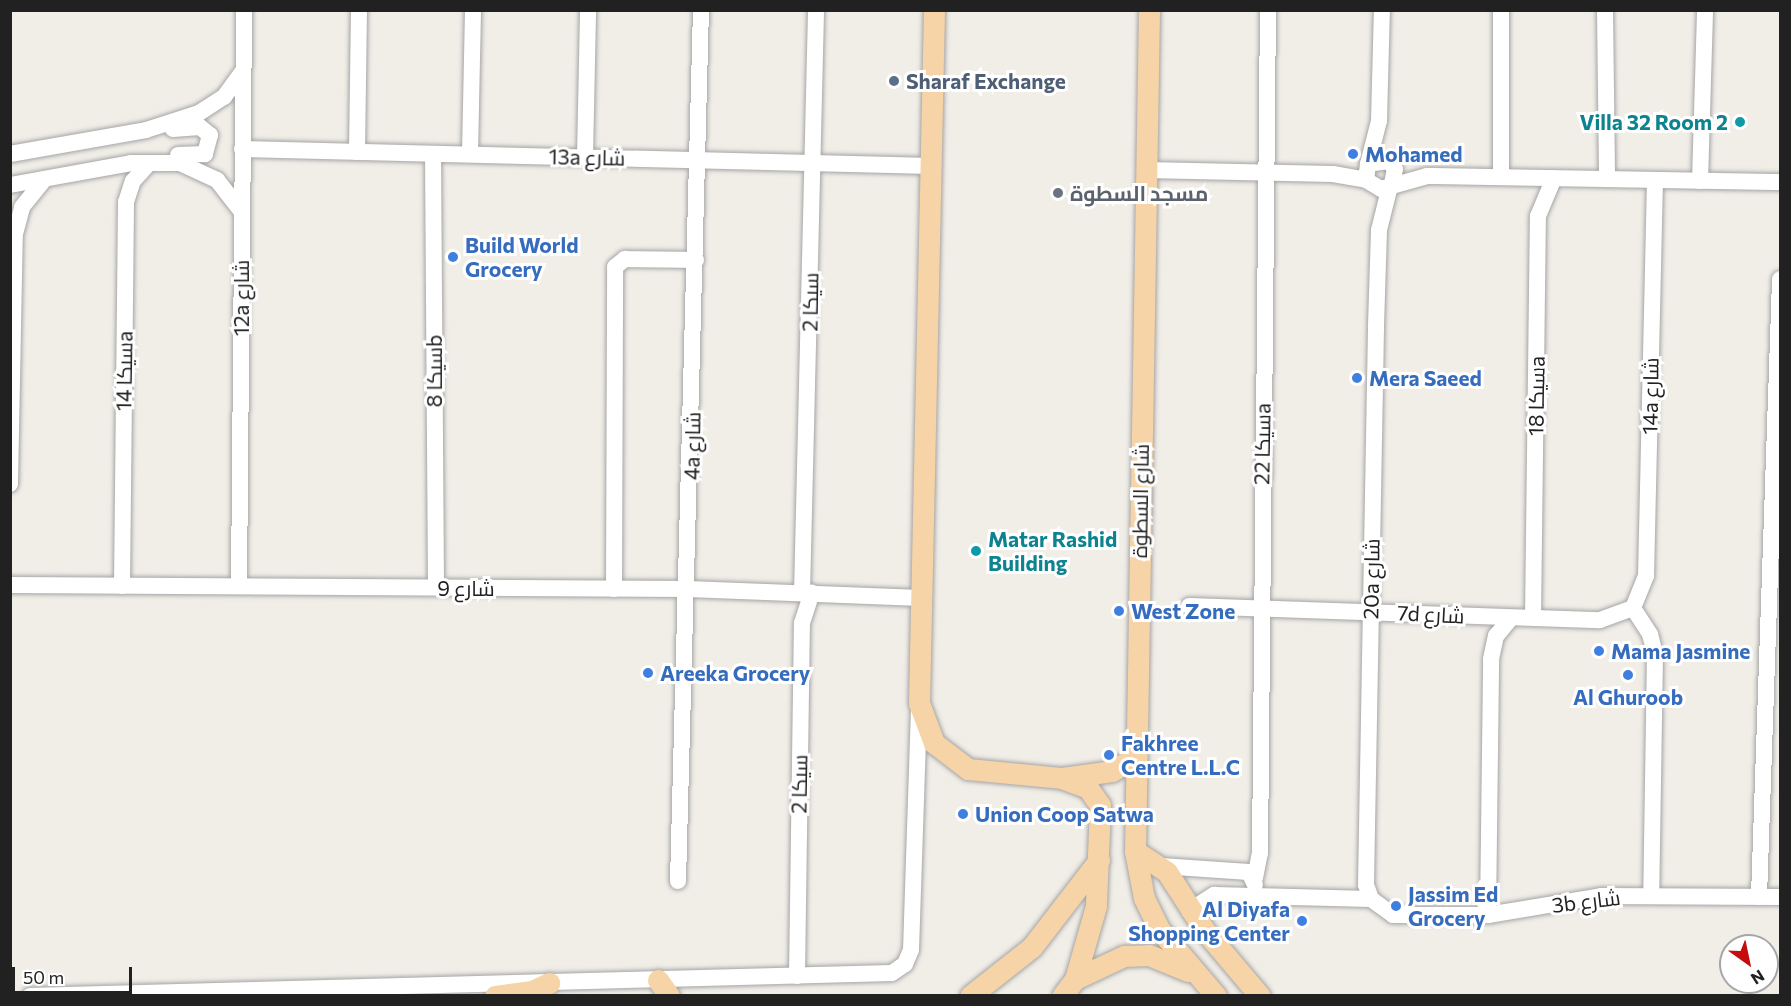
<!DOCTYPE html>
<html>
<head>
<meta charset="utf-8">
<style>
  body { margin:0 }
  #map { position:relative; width:1791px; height:1006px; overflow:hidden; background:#f1eee8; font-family:Commissioner,Cairo,sans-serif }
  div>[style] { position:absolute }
  .roads { filter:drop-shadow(0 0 2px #a5a5a5) drop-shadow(0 0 2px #a5a5a5) }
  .minor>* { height:16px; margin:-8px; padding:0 8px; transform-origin:8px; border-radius:8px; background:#fff }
  .major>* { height:21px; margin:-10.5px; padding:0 10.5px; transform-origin:10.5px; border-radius:10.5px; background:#f6d4a7 }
  .dots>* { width:16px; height:16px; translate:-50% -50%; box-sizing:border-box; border:3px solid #fff; border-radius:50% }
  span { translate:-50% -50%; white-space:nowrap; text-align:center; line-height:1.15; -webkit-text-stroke:6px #fff; paint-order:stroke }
  .service-label { font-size:21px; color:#4e5e75; font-weight:700 }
  .left { translate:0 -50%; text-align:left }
  .culture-label { font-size:21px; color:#0d838f; font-weight:700 }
  .right { translate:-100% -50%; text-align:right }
  .shop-label { font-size:21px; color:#366cbe; font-weight:700 }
  .street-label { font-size:21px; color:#212121 }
  .worship-label { font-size:21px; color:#5b616d; font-weight:700 }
  .frame { position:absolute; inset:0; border:12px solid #212121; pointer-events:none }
  .north { position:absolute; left:1719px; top:934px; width:60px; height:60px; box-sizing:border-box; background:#fff; border:2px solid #a6a6a6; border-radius:50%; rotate:147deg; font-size:16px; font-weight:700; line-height:24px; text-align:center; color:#212121 }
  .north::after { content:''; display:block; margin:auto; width:21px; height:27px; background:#c50d0e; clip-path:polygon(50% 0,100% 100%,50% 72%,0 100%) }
  .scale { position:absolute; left:12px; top:967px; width:120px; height:27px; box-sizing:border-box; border:3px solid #212121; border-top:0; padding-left:8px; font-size:18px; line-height:21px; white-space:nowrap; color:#212121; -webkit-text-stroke:4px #fff; paint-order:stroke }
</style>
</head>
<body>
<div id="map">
  <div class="roads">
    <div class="minor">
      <div style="left:1605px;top:10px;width:169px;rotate:89.3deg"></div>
      <div style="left:173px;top:129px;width:27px;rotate:-4deg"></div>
      <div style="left:200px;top:127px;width:13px;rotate:39deg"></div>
      <div style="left:210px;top:135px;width:20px;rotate:105deg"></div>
      <div style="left:205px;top:154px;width:27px;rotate:178deg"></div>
      <div style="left:242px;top:149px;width:690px;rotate:1.41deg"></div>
      <div style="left:357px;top:152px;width:142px;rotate:-89.2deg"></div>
      <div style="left:10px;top:154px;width:138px;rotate:-10deg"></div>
      <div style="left:146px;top:130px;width:56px;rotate:-17.8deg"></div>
      <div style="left:199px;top:113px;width:30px;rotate:-33deg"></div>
      <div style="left:224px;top:97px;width:31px;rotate:-54deg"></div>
      <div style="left:433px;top:154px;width:433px;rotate:89.6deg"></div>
      <div style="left:470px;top:154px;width:144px;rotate:-88.8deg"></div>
      <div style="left:585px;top:157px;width:147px;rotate:-88.8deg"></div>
      <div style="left:1368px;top:164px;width:44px;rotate:-75.7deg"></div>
      <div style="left:1379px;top:121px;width:111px;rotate:-88.5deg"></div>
      <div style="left:1145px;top:170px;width:188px;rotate:1.2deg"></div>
      <div style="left:1333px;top:174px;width:34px;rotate:10deg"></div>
      <div style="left:1501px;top:177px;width:167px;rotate:-90deg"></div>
      <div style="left:1700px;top:181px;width:171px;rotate:-88.3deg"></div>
      <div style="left:1392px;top:184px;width:15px;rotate:-79deg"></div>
      <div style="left:1395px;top:169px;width:10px;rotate:-127deg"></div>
      <div style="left:1389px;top:161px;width:21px;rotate:172deg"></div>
      <div style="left:1368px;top:164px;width:16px;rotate:97deg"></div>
      <div style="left:1366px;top:180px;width:17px;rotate:31deg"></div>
      <div style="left:1381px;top:189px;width:48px;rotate:-15.8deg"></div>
      <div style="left:1427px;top:176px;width:353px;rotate:1deg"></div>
      <div style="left:10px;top:185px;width:123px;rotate:-10.3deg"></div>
      <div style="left:131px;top:163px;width:49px"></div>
      <div style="left:180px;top:163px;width:41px;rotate:24.7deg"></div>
      <div style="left:217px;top:180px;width:39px;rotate:52deg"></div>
      <div style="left:1390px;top:186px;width:45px;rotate:104deg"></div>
      <div style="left:1379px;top:230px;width:98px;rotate:91.8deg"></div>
      <div style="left:1376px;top:328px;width:557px;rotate:91.03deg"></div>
      <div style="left:1366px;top:885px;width:15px;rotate:70deg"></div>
      <div style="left:1371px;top:899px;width:27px;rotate:36deg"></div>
      <div style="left:1393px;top:915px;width:95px"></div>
      <div style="left:1488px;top:915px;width:115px;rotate:-9.5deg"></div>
      <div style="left:1601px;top:896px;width:179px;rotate:0.3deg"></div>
      <div style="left:10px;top:484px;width:250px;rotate:-88.9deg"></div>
      <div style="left:15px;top:234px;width:28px;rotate:-75deg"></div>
      <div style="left:22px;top:207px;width:36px;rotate:-51deg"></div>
      <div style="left:10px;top:585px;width:678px;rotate:0.34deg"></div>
      <div style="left:688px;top:589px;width:233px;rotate:2.2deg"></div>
      <div style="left:122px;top:586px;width:384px;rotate:-89.4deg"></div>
      <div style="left:126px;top:202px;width:22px;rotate:-72deg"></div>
      <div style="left:133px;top:181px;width:24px;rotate:-48deg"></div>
      <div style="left:239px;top:586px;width:576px;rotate:-89.5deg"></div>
      <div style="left:614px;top:589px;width:322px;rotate:-89.8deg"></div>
      <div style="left:615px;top:267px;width:13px;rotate:-39deg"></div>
      <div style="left:625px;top:259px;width:71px;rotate:0.8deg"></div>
      <div style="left:802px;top:593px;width:583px;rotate:-88.62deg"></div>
      <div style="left:1189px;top:606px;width:411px;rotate:2deg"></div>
      <div style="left:1600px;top:620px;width:35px;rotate:-20deg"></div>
      <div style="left:1633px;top:608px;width:35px;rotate:-68deg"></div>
      <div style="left:1646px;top:576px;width:396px;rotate:-88.7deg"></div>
      <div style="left:1633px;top:608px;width:31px;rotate:57deg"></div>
      <div style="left:1650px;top:634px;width:21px;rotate:76deg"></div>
      <div style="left:1655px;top:654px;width:242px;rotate:90.9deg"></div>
      <div style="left:1533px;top:618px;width:402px;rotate:-89.3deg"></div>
      <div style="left:1538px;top:216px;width:41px;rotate:-67.2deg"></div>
      <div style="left:1161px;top:866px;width:88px;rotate:3.9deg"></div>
      <div style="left:1249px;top:872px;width:14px;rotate:65deg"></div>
      <div style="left:1255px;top:878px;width:25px;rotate:-79deg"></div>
      <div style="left:1260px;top:853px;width:843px;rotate:-89.46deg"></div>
      <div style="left:678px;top:881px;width:871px;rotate:-88.49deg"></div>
      <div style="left:1759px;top:897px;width:618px;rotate:-88.05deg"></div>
      <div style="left:1189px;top:911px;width:30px;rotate:-33deg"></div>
      <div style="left:1214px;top:895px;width:157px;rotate:1.5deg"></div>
      <div style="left:1488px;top:915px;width:256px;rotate:-89.3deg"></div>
      <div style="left:1491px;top:659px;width:24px;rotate:-78deg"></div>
      <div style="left:1496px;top:636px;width:23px;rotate:-50deg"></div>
      <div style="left:797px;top:976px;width:353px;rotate:-89.2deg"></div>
      <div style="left:802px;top:623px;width:32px;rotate:-72deg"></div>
      <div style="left:30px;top:996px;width:862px;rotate:-1.53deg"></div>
      <div style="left:892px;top:973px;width:16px;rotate:-35deg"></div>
      <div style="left:905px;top:964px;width:15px;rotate:-67deg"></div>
      <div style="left:911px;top:950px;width:238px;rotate:-88.1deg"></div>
    </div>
    <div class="major">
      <div style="left:934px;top:10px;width:693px;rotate:91.24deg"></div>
      <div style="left:919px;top:703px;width:43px;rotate:69.4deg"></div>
      <div style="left:934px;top:743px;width:43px;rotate:37.4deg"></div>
      <div style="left:968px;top:769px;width:93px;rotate:5.5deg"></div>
      <div style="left:1061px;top:778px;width:29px;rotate:20deg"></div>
      <div style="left:1088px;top:788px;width:21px;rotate:55deg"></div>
      <div style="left:1100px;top:805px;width:101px;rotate:92.3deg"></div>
      <div style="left:1096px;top:906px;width:76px;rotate:106deg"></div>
      <div style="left:1075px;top:979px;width:21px;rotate:127deg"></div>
      <div style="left:1149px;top:10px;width:841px;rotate:90.95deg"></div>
      <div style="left:1135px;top:851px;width:48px;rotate:79.2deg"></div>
      <div style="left:1144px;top:898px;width:34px;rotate:64deg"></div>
      <div style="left:1159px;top:929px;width:88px;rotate:49.6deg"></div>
      <div style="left:1062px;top:778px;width:50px;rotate:-8deg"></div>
      <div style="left:1112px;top:771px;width:26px;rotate:-31deg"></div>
      <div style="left:1135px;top:851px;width:38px;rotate:33deg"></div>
      <div style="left:1167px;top:872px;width:70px;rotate:57.2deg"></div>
      <div style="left:1205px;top:931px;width:85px;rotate:49.8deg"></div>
      <div style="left:1075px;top:979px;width:54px;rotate:-25.1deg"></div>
      <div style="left:1124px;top:956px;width:25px;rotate:-2deg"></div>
      <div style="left:1149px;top:955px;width:42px;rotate:22.3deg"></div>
      <div style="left:658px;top:980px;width:19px;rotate:55deg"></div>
      <div style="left:495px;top:996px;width:37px;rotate:-8deg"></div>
      <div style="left:532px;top:991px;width:19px;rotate:-25deg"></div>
      <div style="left:970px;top:996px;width:79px;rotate:-38.3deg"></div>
      <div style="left:1032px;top:947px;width:110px;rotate:-52.4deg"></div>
    </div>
  </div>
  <div class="dots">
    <div style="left:894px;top:81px;background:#5c6f8a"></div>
    <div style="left:1740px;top:122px;background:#0f9aa8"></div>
    <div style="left:1353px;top:154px;background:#3f7fe0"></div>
    <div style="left:1058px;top:193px;background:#6b7280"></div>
    <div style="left:453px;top:257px;background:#3f7fe0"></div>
    <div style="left:1357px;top:378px;background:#3f7fe0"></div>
    <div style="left:976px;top:551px;background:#0f9aa8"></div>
    <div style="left:1119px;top:611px;background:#3f7fe0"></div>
    <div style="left:1599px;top:651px;background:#3f7fe0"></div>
    <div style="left:648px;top:673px;background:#3f7fe0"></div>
    <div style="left:1628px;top:675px;background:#3f7fe0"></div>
    <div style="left:1109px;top:755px;background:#3f7fe0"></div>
    <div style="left:963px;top:814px;background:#3f7fe0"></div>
    <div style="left:1396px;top:906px;background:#3f7fe0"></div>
    <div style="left:1302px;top:921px;background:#3f7fe0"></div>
  </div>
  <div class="service-label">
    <span class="left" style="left:906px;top:81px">Sharaf Exchange</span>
  </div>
  <div class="culture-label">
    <span class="right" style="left:1728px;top:122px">Villa 32 Room 2</span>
    <span class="left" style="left:988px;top:551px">Matar Rashid<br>Building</span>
  </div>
  <div class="shop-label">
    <span class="left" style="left:1365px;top:154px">Mohamed</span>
    <span class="left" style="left:465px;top:257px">Build World<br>Grocery</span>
    <span class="left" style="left:1369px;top:378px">Mera Saeed</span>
    <span class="left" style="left:1131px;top:611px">West Zone</span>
    <span class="left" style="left:1611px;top:651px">Mama Jasmine</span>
    <span class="left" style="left:660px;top:673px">Areeka Grocery</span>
    <span style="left:1628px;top:697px">Al Ghuroob</span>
    <span class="left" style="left:1121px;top:755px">Fakhree<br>Centre L.L.C</span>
    <span class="left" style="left:975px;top:814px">Union Coop Satwa</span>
    <span class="left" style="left:1408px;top:906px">Jassim Ed<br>Grocery</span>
    <span class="right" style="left:1290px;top:921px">Al Diyafa<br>Shopping Center</span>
  </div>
  <div class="street-label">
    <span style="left:587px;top:157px;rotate:1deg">13a شارع</span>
    <span style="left:241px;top:298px;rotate:-90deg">12a شارع</span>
    <span style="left:810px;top:302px;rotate:-89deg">سيكا 2</span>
    <span style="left:124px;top:371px;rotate:-89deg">سيكا 14a</span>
    <span style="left:434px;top:371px;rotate:-90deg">سيكا 8b</span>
    <span style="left:1536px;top:396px;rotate:-89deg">سيكا 18a</span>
    <span style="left:1650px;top:396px;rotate:-89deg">14a شارع</span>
    <span style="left:1262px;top:444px;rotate:-89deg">سيكا 22a</span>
    <span style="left:692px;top:446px;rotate:-89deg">4a شارع</span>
    <span style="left:1140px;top:501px;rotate:-89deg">شارع السطوة</span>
    <span style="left:1371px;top:579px;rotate:-89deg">20a شارع</span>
    <span style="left:466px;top:588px">شارع 9</span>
    <span style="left:1431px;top:614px;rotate:3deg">7d شارع</span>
    <span style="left:799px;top:784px;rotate:-89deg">سيكا 2</span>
    <span style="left:1586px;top:901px;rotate:-7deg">3b شارع</span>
  </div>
  <div class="worship-label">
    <span class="left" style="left:1070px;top:193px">مسجد السطوة</span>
  </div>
  <div class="frame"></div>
  <div class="north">N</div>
  <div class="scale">50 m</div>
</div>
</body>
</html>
